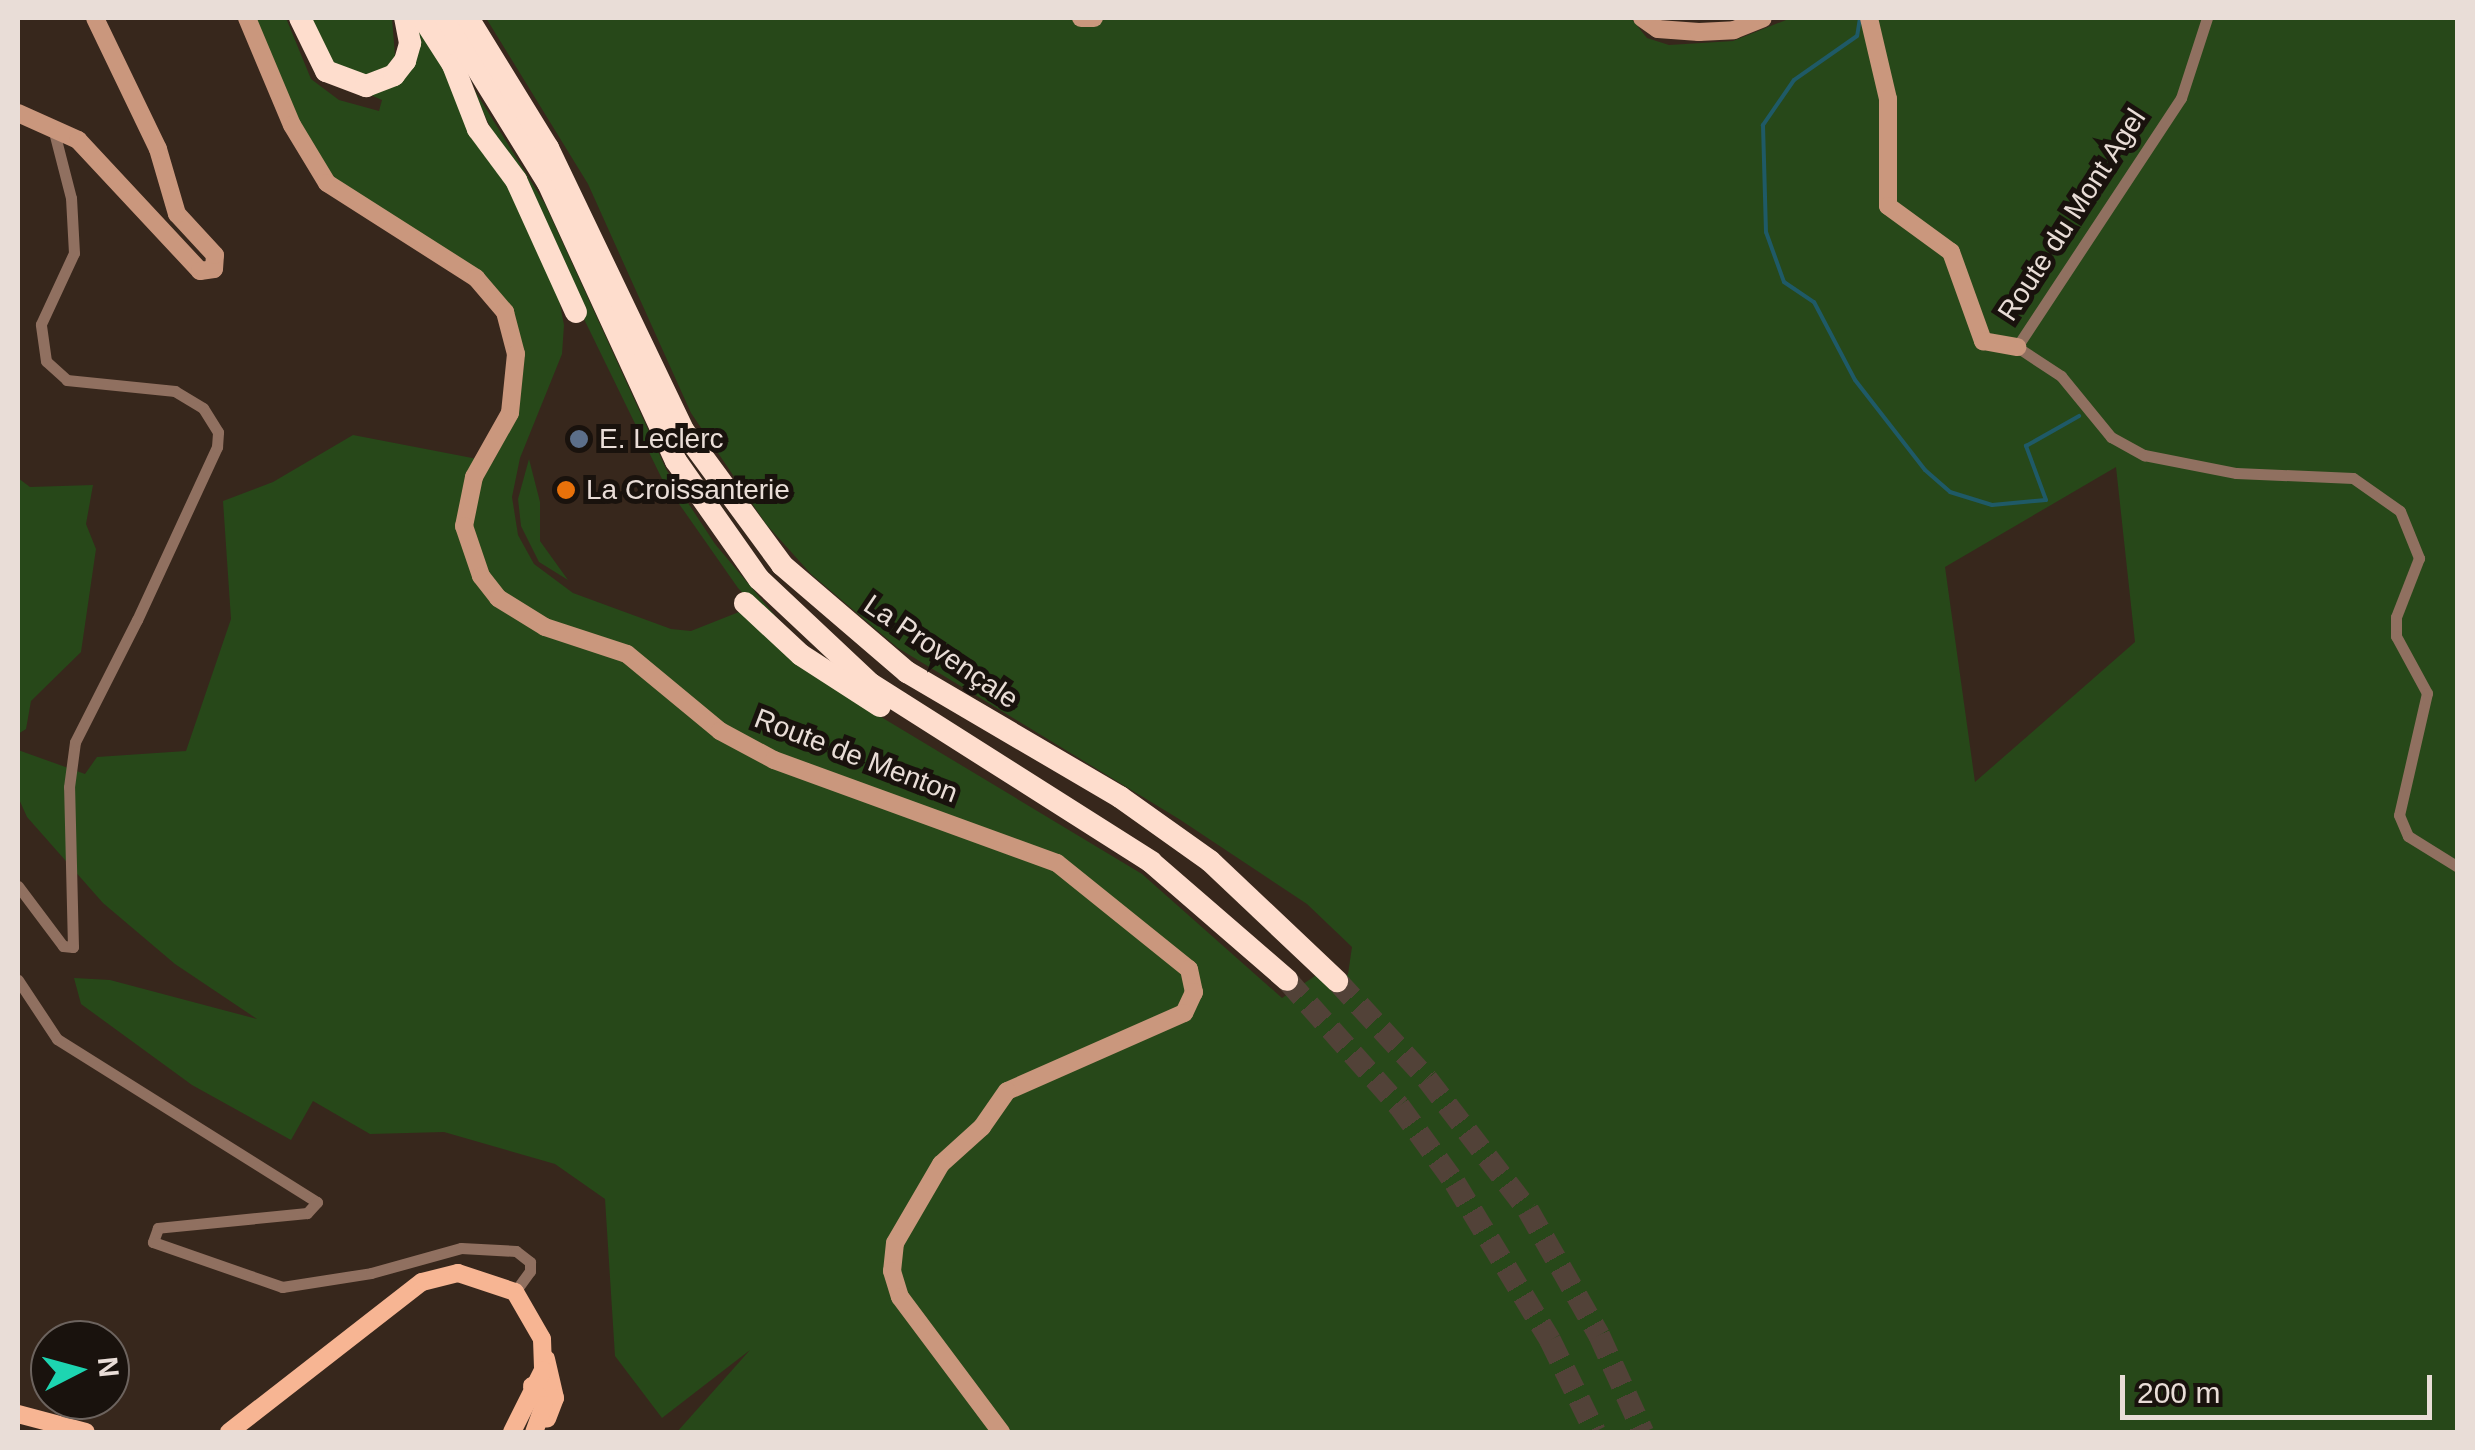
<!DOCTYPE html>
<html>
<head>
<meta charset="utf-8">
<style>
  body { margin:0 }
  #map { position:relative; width:2475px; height:1450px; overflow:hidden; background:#37271c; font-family:Arial,sans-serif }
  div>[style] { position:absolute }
  .green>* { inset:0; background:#274819 }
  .stream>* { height:4px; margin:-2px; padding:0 2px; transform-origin:2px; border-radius:2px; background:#1f5a67 }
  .highway-tunnel>* { height:22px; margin-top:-11px; transform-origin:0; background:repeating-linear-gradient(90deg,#524238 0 22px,transparent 0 33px) }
  .street>* { height:11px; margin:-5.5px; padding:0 5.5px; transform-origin:5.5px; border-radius:5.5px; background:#907060 }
  .secondary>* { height:18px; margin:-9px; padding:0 9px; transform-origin:9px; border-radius:9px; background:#ca977d }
  .primary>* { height:18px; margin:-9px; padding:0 9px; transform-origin:9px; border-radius:9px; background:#f7b593 }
  .highway>* { height:22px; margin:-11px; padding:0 11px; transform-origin:11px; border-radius:11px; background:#feddcd }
  .dots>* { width:28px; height:28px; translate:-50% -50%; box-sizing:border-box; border:5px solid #19120d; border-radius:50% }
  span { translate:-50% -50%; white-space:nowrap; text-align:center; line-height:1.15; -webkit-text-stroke:10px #19120d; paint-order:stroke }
  .street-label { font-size:28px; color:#e9ddd7 }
  .poi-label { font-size:28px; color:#e9ddd7 }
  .left { translate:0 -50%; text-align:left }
  .frame { position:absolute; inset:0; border:20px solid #e9ddd7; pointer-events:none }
  .north { position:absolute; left:30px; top:1320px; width:100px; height:100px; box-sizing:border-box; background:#19120d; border:2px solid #6c635e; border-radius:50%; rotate:84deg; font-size:28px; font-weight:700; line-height:40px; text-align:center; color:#e9ddd7 }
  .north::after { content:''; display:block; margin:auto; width:35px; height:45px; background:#1dd5b1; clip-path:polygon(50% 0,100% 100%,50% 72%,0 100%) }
  .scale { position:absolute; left:2120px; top:1375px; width:312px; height:45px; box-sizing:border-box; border:5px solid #e9ddd7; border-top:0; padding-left:12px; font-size:30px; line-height:35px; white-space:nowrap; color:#e9ddd7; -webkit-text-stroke:8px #19120d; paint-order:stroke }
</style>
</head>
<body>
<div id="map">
  <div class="green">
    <i style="clip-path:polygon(evenodd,253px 18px,286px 18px,311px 79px,339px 100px,379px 111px,382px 100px,366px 93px,380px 91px,416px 19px,502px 173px,559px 299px,564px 325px,562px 354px,520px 458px,512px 497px,518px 535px,534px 564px,573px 593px,671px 629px,691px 631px,744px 610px,828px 685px,1142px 874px,1282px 998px,1318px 974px,1334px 990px,1348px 974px,1352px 947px,1307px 904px,1179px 819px,898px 648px,811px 574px,766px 524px,691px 413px,588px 184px,486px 18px,1631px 18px,1647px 38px,1669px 45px,1733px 41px,1791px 18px,2457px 18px,2457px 1432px,677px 1432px,750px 1350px,662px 1418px,615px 1356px,605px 1199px,555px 1164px,444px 1132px,370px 1134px,313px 1101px,291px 1140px,192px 1085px,81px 1004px,74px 978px,110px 980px,257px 1019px,175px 964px,103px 903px,27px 817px,18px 797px,18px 750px,85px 774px,97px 757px,186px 751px,231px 619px,223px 501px,273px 482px,353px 435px,493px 462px,519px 409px,524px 363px,507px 307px,352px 196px,310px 152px,253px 18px,2116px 467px,2135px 642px,1975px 782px,1945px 567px,2116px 467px)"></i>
    <i style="clip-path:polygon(307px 18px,392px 18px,395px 56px,386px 68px,361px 76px,330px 62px)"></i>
    <i style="clip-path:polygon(464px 73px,545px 204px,667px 471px,715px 544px,783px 625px,780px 631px,738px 588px,663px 481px)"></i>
    <i style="clip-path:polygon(529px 459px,540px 502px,540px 541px,568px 580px,539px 562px,521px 526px,518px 499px)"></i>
    <i style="clip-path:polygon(18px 478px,30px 487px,93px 485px,86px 524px,96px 549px,81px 652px,31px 701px,26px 729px,18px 734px)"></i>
  </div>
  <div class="stream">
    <i style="left:1860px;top:18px;width:18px;rotate:99deg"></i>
    <i style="left:1857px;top:36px;width:77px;rotate:145.1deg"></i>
    <i style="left:1794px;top:80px;width:55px;rotate:124.6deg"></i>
    <i style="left:1763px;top:125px;width:107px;rotate:88.4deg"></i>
    <i style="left:1766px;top:232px;width:53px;rotate:70.2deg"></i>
    <i style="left:1784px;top:282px;width:36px;rotate:34deg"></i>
    <i style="left:1814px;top:302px;width:88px;rotate:62.3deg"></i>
    <i style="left:1855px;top:380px;width:114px;rotate:52.1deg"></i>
    <i style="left:1925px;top:470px;width:33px;rotate:41deg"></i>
    <i style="left:1950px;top:492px;width:44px;rotate:17.2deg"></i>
    <i style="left:1992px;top:505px;width:54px;rotate:-5.3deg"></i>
    <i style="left:2046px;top:500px;width:58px;rotate:-110.3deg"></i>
    <i style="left:2026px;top:446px;width:61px;rotate:-29.5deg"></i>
  </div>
  <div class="highway-tunnel">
    <i style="left:1287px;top:980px;width:169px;rotate:48.4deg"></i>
    <i style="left:1399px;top:1106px;width:95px;rotate:54deg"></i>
    <i style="left:1455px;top:1183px;width:184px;rotate:58.8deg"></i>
    <i style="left:1550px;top:1340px;width:102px;rotate:63.9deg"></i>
    <i style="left:1337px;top:981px;width:133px;rotate:47.4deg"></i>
    <i style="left:1427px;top:1079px;width:165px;rotate:52.4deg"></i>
    <i style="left:1528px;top:1210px;width:144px;rotate:60.4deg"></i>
    <i style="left:1599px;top:1335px;width:107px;rotate:65.6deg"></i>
  </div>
  <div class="street">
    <i style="left:2207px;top:18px;width:84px;rotate:108deg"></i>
    <i style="left:2181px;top:98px;width:298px;rotate:123.4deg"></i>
    <i style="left:2017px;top:347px;width:53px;rotate:33.4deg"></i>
    <i style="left:2061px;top:376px;width:79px;rotate:50.7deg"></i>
    <i style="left:2111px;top:437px;width:38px;rotate:29deg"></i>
    <i style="left:2144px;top:455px;width:94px;rotate:11.1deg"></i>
    <i style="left:2236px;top:473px;width:117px;rotate:2.4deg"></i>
    <i style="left:2353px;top:478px;width:57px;rotate:35.1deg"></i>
    <i style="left:2400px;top:511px;width:51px;rotate:68deg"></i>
    <i style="left:2419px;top:558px;width:63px;rotate:111.3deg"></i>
    <i style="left:2396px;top:617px;width:19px;rotate:90deg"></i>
    <i style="left:2396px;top:636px;width:65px;rotate:61.5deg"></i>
    <i style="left:2427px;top:693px;width:125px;rotate:102.9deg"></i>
    <i style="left:2399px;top:815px;width:23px;rotate:67deg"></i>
    <i style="left:2408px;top:836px;width:59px;rotate:31.8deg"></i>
    <i style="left:18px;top:886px;width:75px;rotate:53.1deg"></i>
    <i style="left:63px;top:946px;width:10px;rotate:6deg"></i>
    <i style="left:73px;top:947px;width:160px;rotate:-91.4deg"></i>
    <i style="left:69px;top:787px;width:45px;rotate:-82.4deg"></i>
    <i style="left:75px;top:742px;width:137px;rotate:-63.1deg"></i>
    <i style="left:137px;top:620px;width:191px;rotate:-65.2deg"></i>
    <i style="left:217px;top:447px;width:15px;rotate:-86deg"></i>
    <i style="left:218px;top:432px;width:28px;rotate:-122deg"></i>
    <i style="left:203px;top:408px;width:33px;rotate:-149deg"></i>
    <i style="left:175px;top:391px;width:109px;rotate:-174.2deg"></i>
    <i style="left:67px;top:380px;width:28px;rotate:-138deg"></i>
    <i style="left:46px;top:361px;width:37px;rotate:-98deg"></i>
    <i style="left:41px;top:324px;width:78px;rotate:-65.1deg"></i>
    <i style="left:74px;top:253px;width:55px;rotate:-93.1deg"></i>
    <i style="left:71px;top:198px;width:72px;rotate:-104.4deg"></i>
    <i style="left:18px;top:980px;width:71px;rotate:56.5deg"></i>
    <i style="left:57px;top:1039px;width:307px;rotate:32.1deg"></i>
    <i style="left:317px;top:1202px;width:15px;rotate:132deg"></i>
    <i style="left:307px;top:1213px;width:150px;rotate:174.3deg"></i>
    <i style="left:158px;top:1228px;width:15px;rotate:110deg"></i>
    <i style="left:153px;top:1242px;width:137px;rotate:19.2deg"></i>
    <i style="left:282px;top:1287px;width:90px;rotate:-8.9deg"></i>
    <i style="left:371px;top:1273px;width:93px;rotate:-15.5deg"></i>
    <i style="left:461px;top:1248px;width:55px;rotate:3.1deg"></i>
    <i style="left:516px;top:1251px;width:18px;rotate:38deg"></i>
    <i style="left:530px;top:1262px;width:9px;rotate:90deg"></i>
    <i style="left:530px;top:1271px;width:26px;rotate:126deg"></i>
  </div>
  <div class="secondary">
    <i style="left:247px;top:18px;width:116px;rotate:67.2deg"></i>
    <i style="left:292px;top:125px;width:68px;rotate:58.9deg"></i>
    <i style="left:327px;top:183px;width:177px;rotate:32.5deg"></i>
    <i style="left:476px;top:278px;width:45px;rotate:49.5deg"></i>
    <i style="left:505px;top:312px;width:43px;rotate:75.3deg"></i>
    <i style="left:516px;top:354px;width:59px;rotate:95.8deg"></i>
    <i style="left:510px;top:413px;width:73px;rotate:119.4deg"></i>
    <i style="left:474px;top:477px;width:50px;rotate:101.5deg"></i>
    <i style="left:464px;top:526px;width:53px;rotate:71.2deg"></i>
    <i style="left:481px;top:576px;width:28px;rotate:52deg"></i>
    <i style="left:498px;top:598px;width:55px;rotate:31.7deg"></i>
    <i style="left:545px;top:627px;width:86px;rotate:18.2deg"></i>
    <i style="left:627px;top:654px;width:121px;rotate:39.6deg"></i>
    <i style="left:720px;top:731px;width:61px;rotate:28.2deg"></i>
    <i style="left:774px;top:760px;width:301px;rotate:20deg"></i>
    <i style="left:1057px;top:863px;width:169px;rotate:38.8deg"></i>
    <i style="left:1189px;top:969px;width:24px;rotate:78deg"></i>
    <i style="left:1194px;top:992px;width:23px;rotate:115deg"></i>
    <i style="left:1184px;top:1013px;width:193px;rotate:156.2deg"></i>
    <i style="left:1007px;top:1091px;width:44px;rotate:124.8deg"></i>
    <i style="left:982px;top:1127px;width:55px;rotate:137.9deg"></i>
    <i style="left:941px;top:1164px;width:91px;rotate:120.2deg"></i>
    <i style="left:895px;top:1243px;width:28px;rotate:96deg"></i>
    <i style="left:892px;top:1271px;width:27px;rotate:73deg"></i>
    <i style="left:900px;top:1297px;width:169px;rotate:53.2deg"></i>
    <i style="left:1081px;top:18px;width:13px"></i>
    <i style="left:1642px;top:18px;width:19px;rotate:35deg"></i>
    <i style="left:1658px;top:29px;width:41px;rotate:4.2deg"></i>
    <i style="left:1699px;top:32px;width:35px;rotate:-3deg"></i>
    <i style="left:1734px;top:30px;width:31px;rotate:-22deg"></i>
    <i style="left:1869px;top:18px;width:83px;rotate:76.8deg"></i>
    <i style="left:1888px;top:99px;width:107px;rotate:90deg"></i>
    <i style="left:1888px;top:206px;width:78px;rotate:36.1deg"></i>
    <i style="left:1951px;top:252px;width:95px;rotate:70.2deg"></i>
    <i style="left:1983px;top:341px;width:35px;rotate:10deg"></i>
    <i style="left:18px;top:113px;width:66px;rotate:24.2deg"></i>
    <i style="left:78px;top:140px;width:179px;rotate:47deg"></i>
    <i style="left:200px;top:271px;width:14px;rotate:-8deg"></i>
    <i style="left:214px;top:269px;width:14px;rotate:-86deg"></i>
    <i style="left:215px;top:255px;width:56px;rotate:-132.8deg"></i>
    <i style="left:177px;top:214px;width:68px;rotate:-106.3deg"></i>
    <i style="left:158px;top:149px;width:145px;rotate:-115.7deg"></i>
  </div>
  <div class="primary">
    <i style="left:546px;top:1359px;width:40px;rotate:77deg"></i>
    <i style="left:555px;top:1398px;width:22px;rotate:111deg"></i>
    <i style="left:532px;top:1386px;width:22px;rotate:58deg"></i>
    <i style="left:544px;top:1405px;width:29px;rotate:110deg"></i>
    <i style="left:18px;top:1414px;width:70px;rotate:14.8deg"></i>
    <i style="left:229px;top:1432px;width:244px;rotate:-37.9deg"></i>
    <i style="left:422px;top:1282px;width:37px;rotate:-14deg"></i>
    <i style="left:458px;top:1273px;width:60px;rotate:18.4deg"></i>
    <i style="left:515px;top:1292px;width:54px;rotate:60.1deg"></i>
    <i style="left:542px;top:1339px;width:31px;rotate:88deg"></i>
    <i style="left:543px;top:1370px;width:69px;rotate:116.6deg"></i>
  </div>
  <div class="highway">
    <i style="left:300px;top:18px;width:59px;rotate:63.9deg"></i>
    <i style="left:326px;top:71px;width:43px;rotate:20.6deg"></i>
    <i style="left:366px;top:86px;width:30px;rotate:-21deg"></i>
    <i style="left:394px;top:75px;width:18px;rotate:-52deg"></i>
    <i style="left:405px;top:61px;width:19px;rotate:-74deg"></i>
    <i style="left:410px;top:43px;width:25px;rotate:-101deg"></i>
    <i style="left:423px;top:18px;width:56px;rotate:57.4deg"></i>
    <i style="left:453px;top:65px;width:69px;rotate:68.7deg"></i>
    <i style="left:478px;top:129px;width:64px;rotate:53.3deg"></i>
    <i style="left:516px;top:180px;width:145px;rotate:65.6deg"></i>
    <i style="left:446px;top:18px;width:194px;rotate:58.3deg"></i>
    <i style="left:548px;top:183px;width:306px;rotate:65.3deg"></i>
    <i style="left:676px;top:461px;width:144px;rotate:54.9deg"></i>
    <i style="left:759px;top:579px;width:154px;rotate:43.2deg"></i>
    <i style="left:871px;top:684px;width:332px;rotate:32.4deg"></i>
    <i style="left:1151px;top:862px;width:180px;rotate:40.9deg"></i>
    <i style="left:468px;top:18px;width:153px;rotate:58.4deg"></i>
    <i style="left:548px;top:148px;width:313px;rotate:64.4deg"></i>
    <i style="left:683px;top:430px;width:167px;rotate:53.7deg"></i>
    <i style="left:782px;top:565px;width:165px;rotate:40.6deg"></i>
    <i style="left:907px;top:672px;width:247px;rotate:30.4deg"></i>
    <i style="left:1120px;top:797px;width:110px;rotate:35.4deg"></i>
    <i style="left:1210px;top:861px;width:175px;rotate:43.4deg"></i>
    <i style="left:745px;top:603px;width:76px;rotate:42.9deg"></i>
    <i style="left:801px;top:655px;width:94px;rotate:32.8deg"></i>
  </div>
  <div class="dots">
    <i style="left:579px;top:439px;background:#5c6f8a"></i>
    <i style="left:566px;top:490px;background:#e8710a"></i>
  </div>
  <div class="street-label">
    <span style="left:2072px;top:215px;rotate:-57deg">Route du Mont Agel</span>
    <span style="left:941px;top:652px;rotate:34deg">La Provençale</span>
    <span style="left:856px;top:756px;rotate:21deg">Route de Menton</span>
  </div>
  <div class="poi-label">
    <span class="left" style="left:599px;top:439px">E. Leclerc</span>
    <span class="left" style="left:586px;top:490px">La Croissanterie</span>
  </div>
  <div class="frame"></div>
  <div class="north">N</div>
  <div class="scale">200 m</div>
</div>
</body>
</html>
